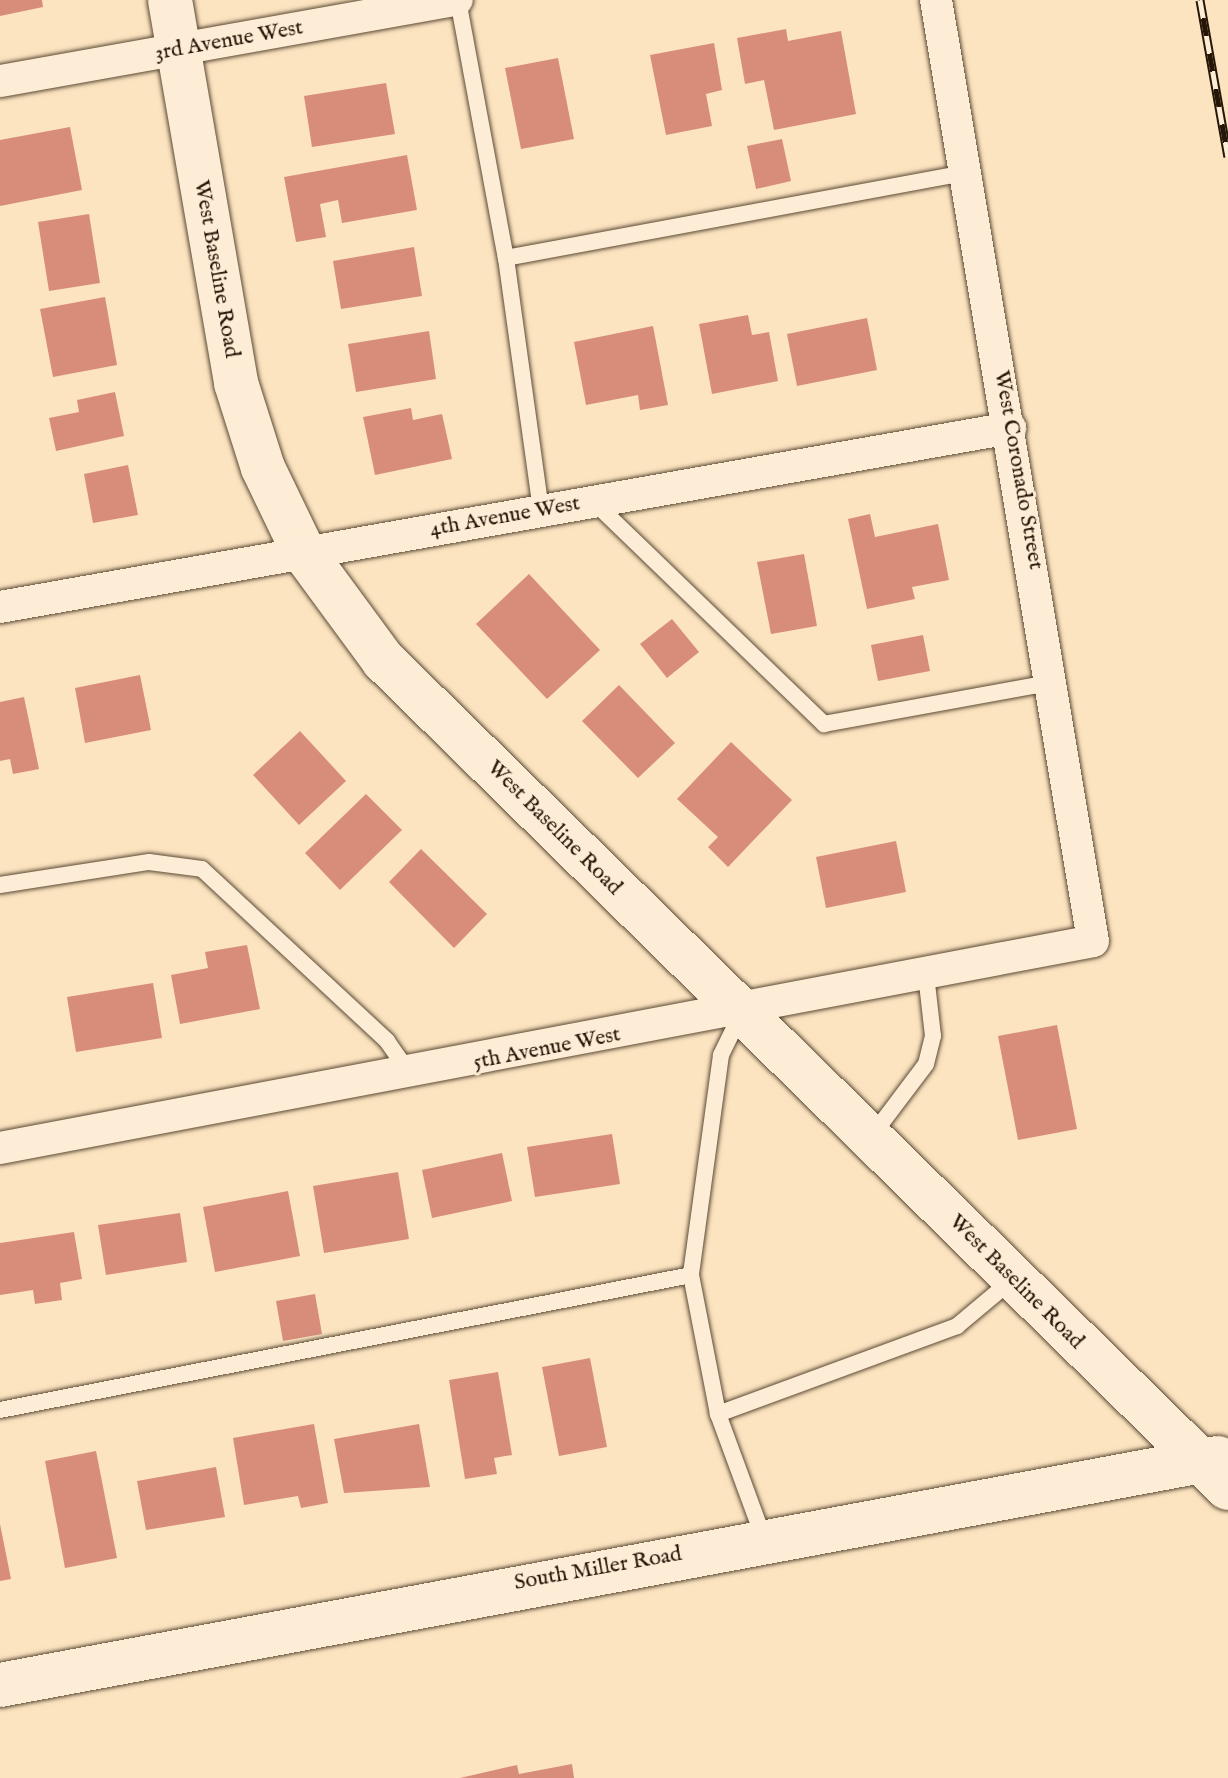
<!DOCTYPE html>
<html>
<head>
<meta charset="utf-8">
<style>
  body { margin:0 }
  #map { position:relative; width:1228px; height:1778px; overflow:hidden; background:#fce4c0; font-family:"IM FELL English",serif }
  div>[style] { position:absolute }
  .building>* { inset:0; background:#d88d7a }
  .roads { filter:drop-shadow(0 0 2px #5c4a35) drop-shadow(0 0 2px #5c4a35) }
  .lane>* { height:16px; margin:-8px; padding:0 8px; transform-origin:8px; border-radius:8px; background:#fdedd6 }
  .street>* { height:32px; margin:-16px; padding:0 16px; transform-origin:16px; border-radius:16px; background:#fdedd6 }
  .secondary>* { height:44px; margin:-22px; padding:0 22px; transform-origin:22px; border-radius:22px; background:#fdedd6 }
  .rail>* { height:9px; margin-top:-4.5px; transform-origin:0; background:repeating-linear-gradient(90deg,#fdedd6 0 18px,#261607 0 36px); box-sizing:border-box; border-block:2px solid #261607 }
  span { translate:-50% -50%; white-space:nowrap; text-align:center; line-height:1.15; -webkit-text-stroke:6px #fdedd6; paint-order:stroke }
  .street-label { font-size:22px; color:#261607 }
</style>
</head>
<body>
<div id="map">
  <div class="building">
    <i style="clip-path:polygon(0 0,42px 0,43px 7px,0 16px)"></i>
    <i style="clip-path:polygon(786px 29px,788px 41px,841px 31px,856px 114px,774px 130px,764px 80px,745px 84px,737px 38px)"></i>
    <i style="clip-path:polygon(714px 43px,722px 90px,706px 94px,712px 126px,666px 135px,650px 55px)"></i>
    <i style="clip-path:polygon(558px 58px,574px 139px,521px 149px,505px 68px)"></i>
    <i style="clip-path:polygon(386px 83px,395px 134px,312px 147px,304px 96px)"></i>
    <i style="clip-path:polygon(70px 127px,82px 190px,0 206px,0 140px)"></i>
    <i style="clip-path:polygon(782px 139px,791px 181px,756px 189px,747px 146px)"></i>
    <i style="clip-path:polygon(407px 155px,417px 210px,342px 223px,338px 200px,320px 204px,326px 237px,296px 242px,284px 177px)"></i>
    <i style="clip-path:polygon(89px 214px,100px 283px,49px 291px,38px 222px)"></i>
    <i style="clip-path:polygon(414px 247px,422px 296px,341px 309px,333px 261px)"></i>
    <i style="clip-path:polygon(105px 297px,117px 365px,53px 377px,40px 309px)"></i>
    <i style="clip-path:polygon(748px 315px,752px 335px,769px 332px,778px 381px,712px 394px,699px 324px)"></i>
    <i style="clip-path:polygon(867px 318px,877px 370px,797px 386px,787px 334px)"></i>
    <i style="clip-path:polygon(653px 326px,668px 405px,640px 410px,638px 395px,586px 405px,574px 342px)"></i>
    <i style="clip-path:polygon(429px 331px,436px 379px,356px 392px,348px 344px)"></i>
    <i style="clip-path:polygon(115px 392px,124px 436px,56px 451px,49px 418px,79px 412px,77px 400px)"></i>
    <i style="clip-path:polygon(411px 408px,413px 420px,442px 414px,452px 459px,375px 475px,363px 417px)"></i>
    <i style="clip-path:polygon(128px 465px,138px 515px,93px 523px,84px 474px)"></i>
    <i style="clip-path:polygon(870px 514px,875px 537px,938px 524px,949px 580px,912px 587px,915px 599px,867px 609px,848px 519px)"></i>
    <i style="clip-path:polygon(804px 554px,817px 626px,771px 634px,757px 562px)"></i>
    <i style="clip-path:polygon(529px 574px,600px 650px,547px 699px,476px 624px)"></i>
    <i style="clip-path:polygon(672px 619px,699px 652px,667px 678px,640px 644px)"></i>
    <i style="clip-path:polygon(923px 635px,930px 671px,878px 681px,871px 645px)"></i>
    <i style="clip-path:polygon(140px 675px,151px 730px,85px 743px,75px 688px)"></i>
    <i style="clip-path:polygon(619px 685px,675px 743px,638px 778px,582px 721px)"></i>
    <i style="clip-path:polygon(24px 697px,39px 769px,13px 774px,10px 759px,0 761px,0 702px)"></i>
    <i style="clip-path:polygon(300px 731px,346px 781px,299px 825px,253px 775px)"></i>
    <i style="clip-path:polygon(731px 742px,792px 800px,728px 867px,708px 847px,718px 837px,677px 799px)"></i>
    <i style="clip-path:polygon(366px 794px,402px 830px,340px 890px,305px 853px)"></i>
    <i style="clip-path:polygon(896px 841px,906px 892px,826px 908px,816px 857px)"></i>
    <i style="clip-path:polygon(421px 849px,487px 914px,454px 948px,389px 882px)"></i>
    <i style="clip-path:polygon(247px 945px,260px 1009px,180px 1024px,171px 975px,208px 968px,205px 952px)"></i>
    <i style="clip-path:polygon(153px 983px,162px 1038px,76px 1052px,67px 997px)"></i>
    <i style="clip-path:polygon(1057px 1025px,1077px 1129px,1018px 1140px,998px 1036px)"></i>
    <i style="clip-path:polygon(612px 1134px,620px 1184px,535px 1197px,527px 1147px)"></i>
    <i style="clip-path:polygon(502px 1153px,512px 1201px,432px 1218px,422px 1170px)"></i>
    <i style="clip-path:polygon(398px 1172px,409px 1239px,324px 1253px,313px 1186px)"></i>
    <i style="clip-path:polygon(288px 1191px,300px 1256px,215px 1272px,203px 1207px)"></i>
    <i style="clip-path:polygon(180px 1213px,187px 1262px,106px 1275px,98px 1225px)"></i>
    <i style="clip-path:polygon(74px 1232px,82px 1279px,60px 1283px,62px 1300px,35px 1304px,33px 1290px,0 1295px,0 1243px)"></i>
    <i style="clip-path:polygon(315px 1294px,322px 1334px,283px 1341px,276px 1301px)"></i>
    <i style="clip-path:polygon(590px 1358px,607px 1447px,559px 1456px,542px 1367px)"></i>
    <i style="clip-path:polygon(498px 1372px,512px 1455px,494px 1458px,497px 1474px,465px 1479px,449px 1380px)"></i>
    <i style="clip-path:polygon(314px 1424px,328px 1503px,301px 1508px,298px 1496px,244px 1505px,233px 1438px)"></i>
    <i style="clip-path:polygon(419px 1424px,430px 1487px,344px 1493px,334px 1439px)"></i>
    <i style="clip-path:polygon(96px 1451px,117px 1558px,65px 1568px,45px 1461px)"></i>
    <i style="clip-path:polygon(216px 1467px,225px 1517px,146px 1530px,137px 1481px)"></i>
    <i style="clip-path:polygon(0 1524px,11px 1579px,0 1581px)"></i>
    <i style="clip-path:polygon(572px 1764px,574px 1778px,460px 1778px,517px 1765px,519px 1774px)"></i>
  </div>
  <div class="roads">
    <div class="lane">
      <i style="left:458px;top:0;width:262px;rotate:79.5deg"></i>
      <i style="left:506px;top:258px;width:255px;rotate:82.1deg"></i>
      <i style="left:506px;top:258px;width:468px;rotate:-10.5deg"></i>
      <i style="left:594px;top:502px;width:320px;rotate:44deg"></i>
      <i style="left:824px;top:724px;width:234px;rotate:-10.3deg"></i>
      <i style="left:0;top:885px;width:151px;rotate:-8.8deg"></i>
      <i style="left:149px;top:862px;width:53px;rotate:7.5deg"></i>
      <i style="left:202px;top:869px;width:253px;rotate:42.9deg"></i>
      <i style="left:387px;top:1041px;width:40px;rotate:55.1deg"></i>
      <i style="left:741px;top:1014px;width:46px;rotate:116deg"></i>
      <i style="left:721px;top:1055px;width:222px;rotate:97.8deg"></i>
      <i style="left:691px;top:1275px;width:142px;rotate:79deg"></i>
      <i style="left:718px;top:1414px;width:133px;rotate:69.8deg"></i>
      <i style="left:871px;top:1137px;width:91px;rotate:-53deg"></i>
      <i style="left:926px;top:1064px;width:29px;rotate:-76deg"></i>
      <i style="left:933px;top:1036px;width:61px;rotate:-96.5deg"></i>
      <i style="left:0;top:1410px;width:704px;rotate:-11.05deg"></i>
      <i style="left:718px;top:1414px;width:255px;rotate:-20.2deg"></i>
      <i style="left:957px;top:1326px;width:72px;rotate:-39.9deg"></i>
    </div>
    <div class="street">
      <i style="left:0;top:81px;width:464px;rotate:-10.1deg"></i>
      <i style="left:0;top:607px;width:1026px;rotate:-10.05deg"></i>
      <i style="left:0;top:1148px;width:1112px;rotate:-10.72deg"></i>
      <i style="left:1093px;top:941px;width:954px;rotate:-99.47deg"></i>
    </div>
    <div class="secondary">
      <i style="left:170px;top:0;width:389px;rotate:80.2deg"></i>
      <i style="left:236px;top:383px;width:89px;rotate:72.4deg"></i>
      <i style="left:263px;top:468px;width:92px;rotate:64.3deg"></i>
      <i style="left:303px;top:551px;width:135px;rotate:53.7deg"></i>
      <i style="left:383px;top:660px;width:1183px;rotate:44.42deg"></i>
      <i style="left:0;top:1685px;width:1239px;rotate:-10.56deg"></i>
    </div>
  </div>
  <div class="rail">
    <i style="left:1200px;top:0;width:159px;rotate:79.9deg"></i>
  </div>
  <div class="street-label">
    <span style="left:229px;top:41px;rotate:-10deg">3rd Avenue West</span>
    <span style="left:216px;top:269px;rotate:80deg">West Baseline Road</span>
    <span style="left:1018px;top:470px;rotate:80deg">West Coronado Street</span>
    <span style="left:505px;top:517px;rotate:-10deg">4th Avenue West</span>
    <span style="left:554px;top:828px;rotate:45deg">West Baseline Road</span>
    <span style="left:547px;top:1049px;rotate:-11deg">5th Avenue West</span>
    <span style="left:1016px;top:1282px;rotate:45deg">West Baseline Road</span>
    <span style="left:598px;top:1569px;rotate:-10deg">South Miller Road</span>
  </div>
</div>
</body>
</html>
